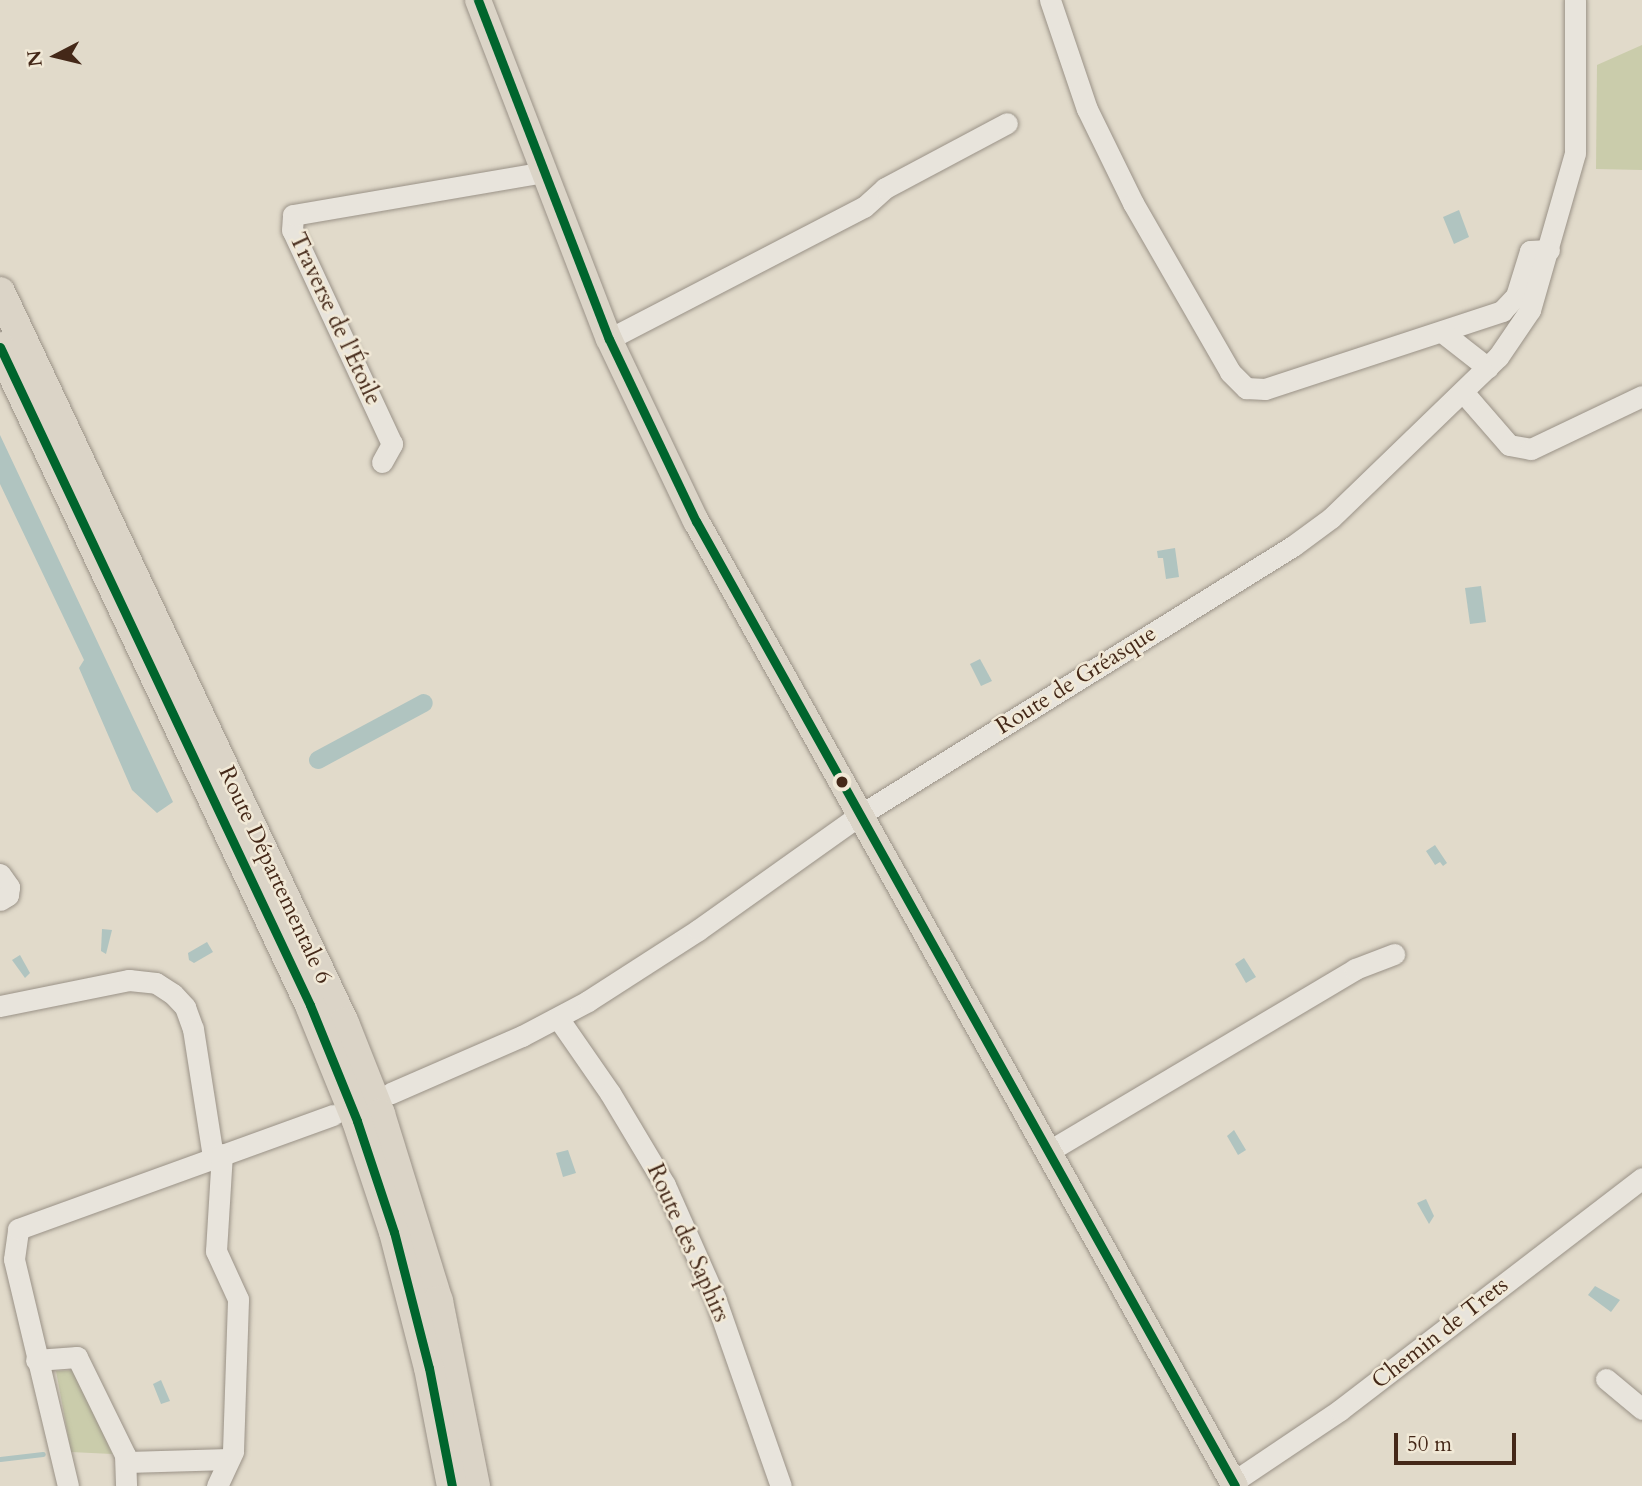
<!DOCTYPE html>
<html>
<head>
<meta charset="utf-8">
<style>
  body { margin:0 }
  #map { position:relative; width:1642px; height:1486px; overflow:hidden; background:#e1daca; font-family:Cardo,serif }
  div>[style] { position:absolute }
  .green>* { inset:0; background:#caccab }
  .water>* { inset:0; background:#b0c4c0 }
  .stream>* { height:5px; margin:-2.5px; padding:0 2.5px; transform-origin:2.5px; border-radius:2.5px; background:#b0c4c0 }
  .canal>* { height:18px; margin:-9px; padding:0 9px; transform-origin:9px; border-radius:9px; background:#b0c4c0 }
  .roads { filter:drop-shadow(0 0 2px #9a9287) drop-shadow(0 0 2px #9a9287) }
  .minor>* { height:21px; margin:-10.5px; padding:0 10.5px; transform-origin:10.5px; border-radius:10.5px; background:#e8e4dc }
  .major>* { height:26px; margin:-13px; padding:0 13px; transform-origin:13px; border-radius:13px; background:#dbd4c7 }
  .highway>* { height:30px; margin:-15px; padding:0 15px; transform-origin:15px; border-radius:15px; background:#dbd4c7 }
  .bus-1>* { height:9px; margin:-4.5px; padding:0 4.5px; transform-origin:4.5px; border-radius:4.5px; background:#00652d }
  .dots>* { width:19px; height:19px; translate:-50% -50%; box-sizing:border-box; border:4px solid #f1e9d7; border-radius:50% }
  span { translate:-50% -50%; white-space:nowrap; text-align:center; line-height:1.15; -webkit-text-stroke:5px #f1e9d7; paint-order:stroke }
  .street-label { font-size:23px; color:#442818 }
  .north { position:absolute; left:21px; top:21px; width:70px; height:70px; -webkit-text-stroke:5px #f1e9d7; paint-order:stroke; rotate:263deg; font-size:19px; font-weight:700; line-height:28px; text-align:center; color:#442818 }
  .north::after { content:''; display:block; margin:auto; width:24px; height:32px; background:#442818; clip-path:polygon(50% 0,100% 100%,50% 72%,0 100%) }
  .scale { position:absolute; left:1394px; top:1433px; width:122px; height:32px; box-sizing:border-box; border:4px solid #442818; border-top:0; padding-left:9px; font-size:21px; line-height:24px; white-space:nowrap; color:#442818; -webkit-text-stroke:5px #f1e9d7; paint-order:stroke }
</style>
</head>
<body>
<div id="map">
  <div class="green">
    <i style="clip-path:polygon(1642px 45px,1642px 170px,1596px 169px,1597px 65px)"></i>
    <i style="clip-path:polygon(76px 1370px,85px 1389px,112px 1454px,71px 1452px,56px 1371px)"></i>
  </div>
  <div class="water">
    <i style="clip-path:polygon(1459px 210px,1469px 237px,1454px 244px,1443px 217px)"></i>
    <i style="clip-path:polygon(0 435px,173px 802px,157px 813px,132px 790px,79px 668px,84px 660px,0 484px)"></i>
    <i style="clip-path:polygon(1175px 548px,1179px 577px,1166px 579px,1163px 558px,1158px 558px,1157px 551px)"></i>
    <i style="clip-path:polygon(1481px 586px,1486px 622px,1470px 624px,1465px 588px)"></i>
    <i style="clip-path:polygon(980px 659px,992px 681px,981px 686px,970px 664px)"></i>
    <i style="clip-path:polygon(1435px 845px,1447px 863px,1443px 866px,1440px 862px,1435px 865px,1426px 851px)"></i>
    <i style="clip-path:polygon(102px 929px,112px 930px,106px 954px,101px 951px)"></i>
    <i style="clip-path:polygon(207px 942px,213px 952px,194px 963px,189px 960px,188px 953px)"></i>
    <i style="clip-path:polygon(20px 955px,30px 973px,25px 978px,12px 960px)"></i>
    <i style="clip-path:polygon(1244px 958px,1256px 977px,1246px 983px,1235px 964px)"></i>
    <i style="clip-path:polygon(1234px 1130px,1246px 1150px,1238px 1155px,1227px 1136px)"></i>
    <i style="clip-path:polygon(568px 1150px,576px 1173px,563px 1177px,556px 1153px)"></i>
    <i style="clip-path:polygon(1426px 1199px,1434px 1216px,1429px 1224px,1417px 1203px)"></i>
    <i style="clip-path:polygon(1595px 1286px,1620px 1300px,1611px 1312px,1588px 1295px)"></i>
    <i style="clip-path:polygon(161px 1380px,170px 1401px,161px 1404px,153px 1384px)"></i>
  </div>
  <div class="stream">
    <i style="left:0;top:1459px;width:43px;rotate:-6.6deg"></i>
  </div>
  <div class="canal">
    <i style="left:318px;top:760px;width:120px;rotate:-28.3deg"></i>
  </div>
  <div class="roads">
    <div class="minor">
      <i style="left:1050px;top:0;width:115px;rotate:71.3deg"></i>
      <i style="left:1087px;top:109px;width:105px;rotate:63.9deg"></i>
      <i style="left:1133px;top:203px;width:195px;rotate:60.1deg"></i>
      <i style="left:1230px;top:372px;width:23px;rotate:45deg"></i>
      <i style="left:1246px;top:388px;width:19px;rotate:3deg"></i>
      <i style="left:1265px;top:389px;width:250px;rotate:-18.2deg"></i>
      <i style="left:1502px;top:311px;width:21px;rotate:-47deg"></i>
      <i style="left:1516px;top:296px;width:47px;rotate:-72.7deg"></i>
      <i style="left:1530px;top:251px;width:19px;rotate:-3deg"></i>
      <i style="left:1442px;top:332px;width:58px;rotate:38deg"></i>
      <i style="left:609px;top:339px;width:287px;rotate:-27.4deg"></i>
      <i style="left:864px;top:207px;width:28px;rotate:-42deg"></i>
      <i style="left:885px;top:188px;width:138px;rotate:-28deg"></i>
      <i style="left:1463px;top:392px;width:70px;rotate:49deg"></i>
      <i style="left:1509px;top:445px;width:22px;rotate:10deg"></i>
      <i style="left:1531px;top:449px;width:123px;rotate:-25.5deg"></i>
      <i style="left:382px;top:462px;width:21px;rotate:-61deg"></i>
      <i style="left:392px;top:444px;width:236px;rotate:-115deg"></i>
      <i style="left:292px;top:230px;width:15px;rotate:-86deg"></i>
      <i style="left:293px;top:215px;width:255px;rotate:-9.7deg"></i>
      <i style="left:0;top:874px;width:16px;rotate:55deg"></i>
      <i style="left:9px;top:887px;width:8px;rotate:97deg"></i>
      <i style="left:8px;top:895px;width:9px;rotate:148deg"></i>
      <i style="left:0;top:1006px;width:132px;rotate:-11.4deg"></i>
      <i style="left:129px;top:980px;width:27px;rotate:6deg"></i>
      <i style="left:156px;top:983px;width:20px;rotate:33deg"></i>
      <i style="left:173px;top:994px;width:18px;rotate:47deg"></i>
      <i style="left:185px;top:1007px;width:23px;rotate:70deg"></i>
      <i style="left:193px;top:1029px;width:130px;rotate:81.1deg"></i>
      <i style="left:558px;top:1018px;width:91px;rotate:55.3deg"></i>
      <i style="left:610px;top:1093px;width:107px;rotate:59.1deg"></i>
      <i style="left:665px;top:1185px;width:124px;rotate:66.1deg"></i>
      <i style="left:715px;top:1298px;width:199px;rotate:70.7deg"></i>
      <i style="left:391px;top:1093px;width:143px;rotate:-23.5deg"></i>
      <i style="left:522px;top:1036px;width:75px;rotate:-27.9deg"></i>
      <i style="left:588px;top:1001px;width:131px;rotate:-32.8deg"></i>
      <i style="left:698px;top:930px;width:199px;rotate:-35.4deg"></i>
      <i style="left:860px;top:815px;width:510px;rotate:-31.85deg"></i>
      <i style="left:1293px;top:546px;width:47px;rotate:-36.4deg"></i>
      <i style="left:1331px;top:518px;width:232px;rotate:-44deg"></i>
      <i style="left:1498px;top:357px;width:57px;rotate:-55.8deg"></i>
      <i style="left:1530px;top:310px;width:163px;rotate:-74deg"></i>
      <i style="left:1575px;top:153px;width:153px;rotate:-90deg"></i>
      <i style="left:1049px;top:1151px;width:356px;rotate:-30.7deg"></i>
      <i style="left:1355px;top:969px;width:42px;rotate:-21deg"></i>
      <i style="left:36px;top:1360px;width:41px;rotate:-4.2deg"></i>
      <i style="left:77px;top:1357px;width:109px;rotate:63.9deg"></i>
      <i style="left:125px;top:1455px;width:31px;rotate:88deg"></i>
      <i style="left:1606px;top:1379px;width:47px;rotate:39.8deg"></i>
      <i style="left:127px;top:1462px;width:102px;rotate:-1.7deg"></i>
      <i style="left:1233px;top:1482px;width:129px;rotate:-33.9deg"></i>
      <i style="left:1340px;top:1410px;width:381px;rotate:-37.5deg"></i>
      <i style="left:68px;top:1486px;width:233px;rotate:-103.4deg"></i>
      <i style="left:14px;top:1259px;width:30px;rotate:-82deg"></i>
      <i style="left:18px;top:1229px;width:335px;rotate:-19.9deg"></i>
      <i style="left:217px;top:1486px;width:38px;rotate:-65deg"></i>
      <i style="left:233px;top:1451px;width:152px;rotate:-88.1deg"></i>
      <i style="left:238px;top:1299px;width:53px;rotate:-114.6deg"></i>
      <i style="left:216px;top:1251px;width:97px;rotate:-86.5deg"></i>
    </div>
    <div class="major">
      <i style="left:478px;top:0;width:363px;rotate:68.9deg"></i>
      <i style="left:609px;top:339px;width:202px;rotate:64.5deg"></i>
      <i style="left:696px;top:521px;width:1105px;rotate:60.81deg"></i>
    </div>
    <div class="highway">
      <i style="left:0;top:292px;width:808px;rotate:64.8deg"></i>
      <i style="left:344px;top:1023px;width:98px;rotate:68.4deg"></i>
      <i style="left:380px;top:1114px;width:196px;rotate:72.8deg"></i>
      <i style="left:438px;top:1301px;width:189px;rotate:78.7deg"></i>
      <i style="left:0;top:347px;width:727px;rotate:64.77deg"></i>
      <i style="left:310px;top:1005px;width:125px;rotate:67.9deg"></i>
      <i style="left:357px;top:1121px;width:117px;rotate:71.6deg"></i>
      <i style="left:394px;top:1232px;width:140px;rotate:75.6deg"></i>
      <i style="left:429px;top:1368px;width:120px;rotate:79deg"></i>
    </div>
  </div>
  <div class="bus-1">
    <i style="left:478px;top:0;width:363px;rotate:68.9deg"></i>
    <i style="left:609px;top:339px;width:202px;rotate:64.5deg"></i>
    <i style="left:696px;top:521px;width:1105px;rotate:60.81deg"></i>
    <i style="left:0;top:347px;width:727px;rotate:64.77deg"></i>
    <i style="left:310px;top:1005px;width:125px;rotate:67.9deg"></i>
    <i style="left:357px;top:1121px;width:117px;rotate:71.6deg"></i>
    <i style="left:394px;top:1232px;width:140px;rotate:75.6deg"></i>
    <i style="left:429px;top:1368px;width:120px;rotate:79deg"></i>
  </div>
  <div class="dots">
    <i style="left:842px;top:782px;background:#442818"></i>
  </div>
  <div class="street-label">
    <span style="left:335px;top:319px;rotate:65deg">Traverse de l'Étoile</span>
    <span style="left:1076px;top:680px;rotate:-32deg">Route de Gréasque</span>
    <span style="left:275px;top:875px;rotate:65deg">Route Départementale 6</span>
    <span style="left:688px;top:1243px;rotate:66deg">Route des Saphirs</span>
    <span style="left:1440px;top:1333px;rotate:-38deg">Chemin de Trets</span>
  </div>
  <div class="north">N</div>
  <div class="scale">50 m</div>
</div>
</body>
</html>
